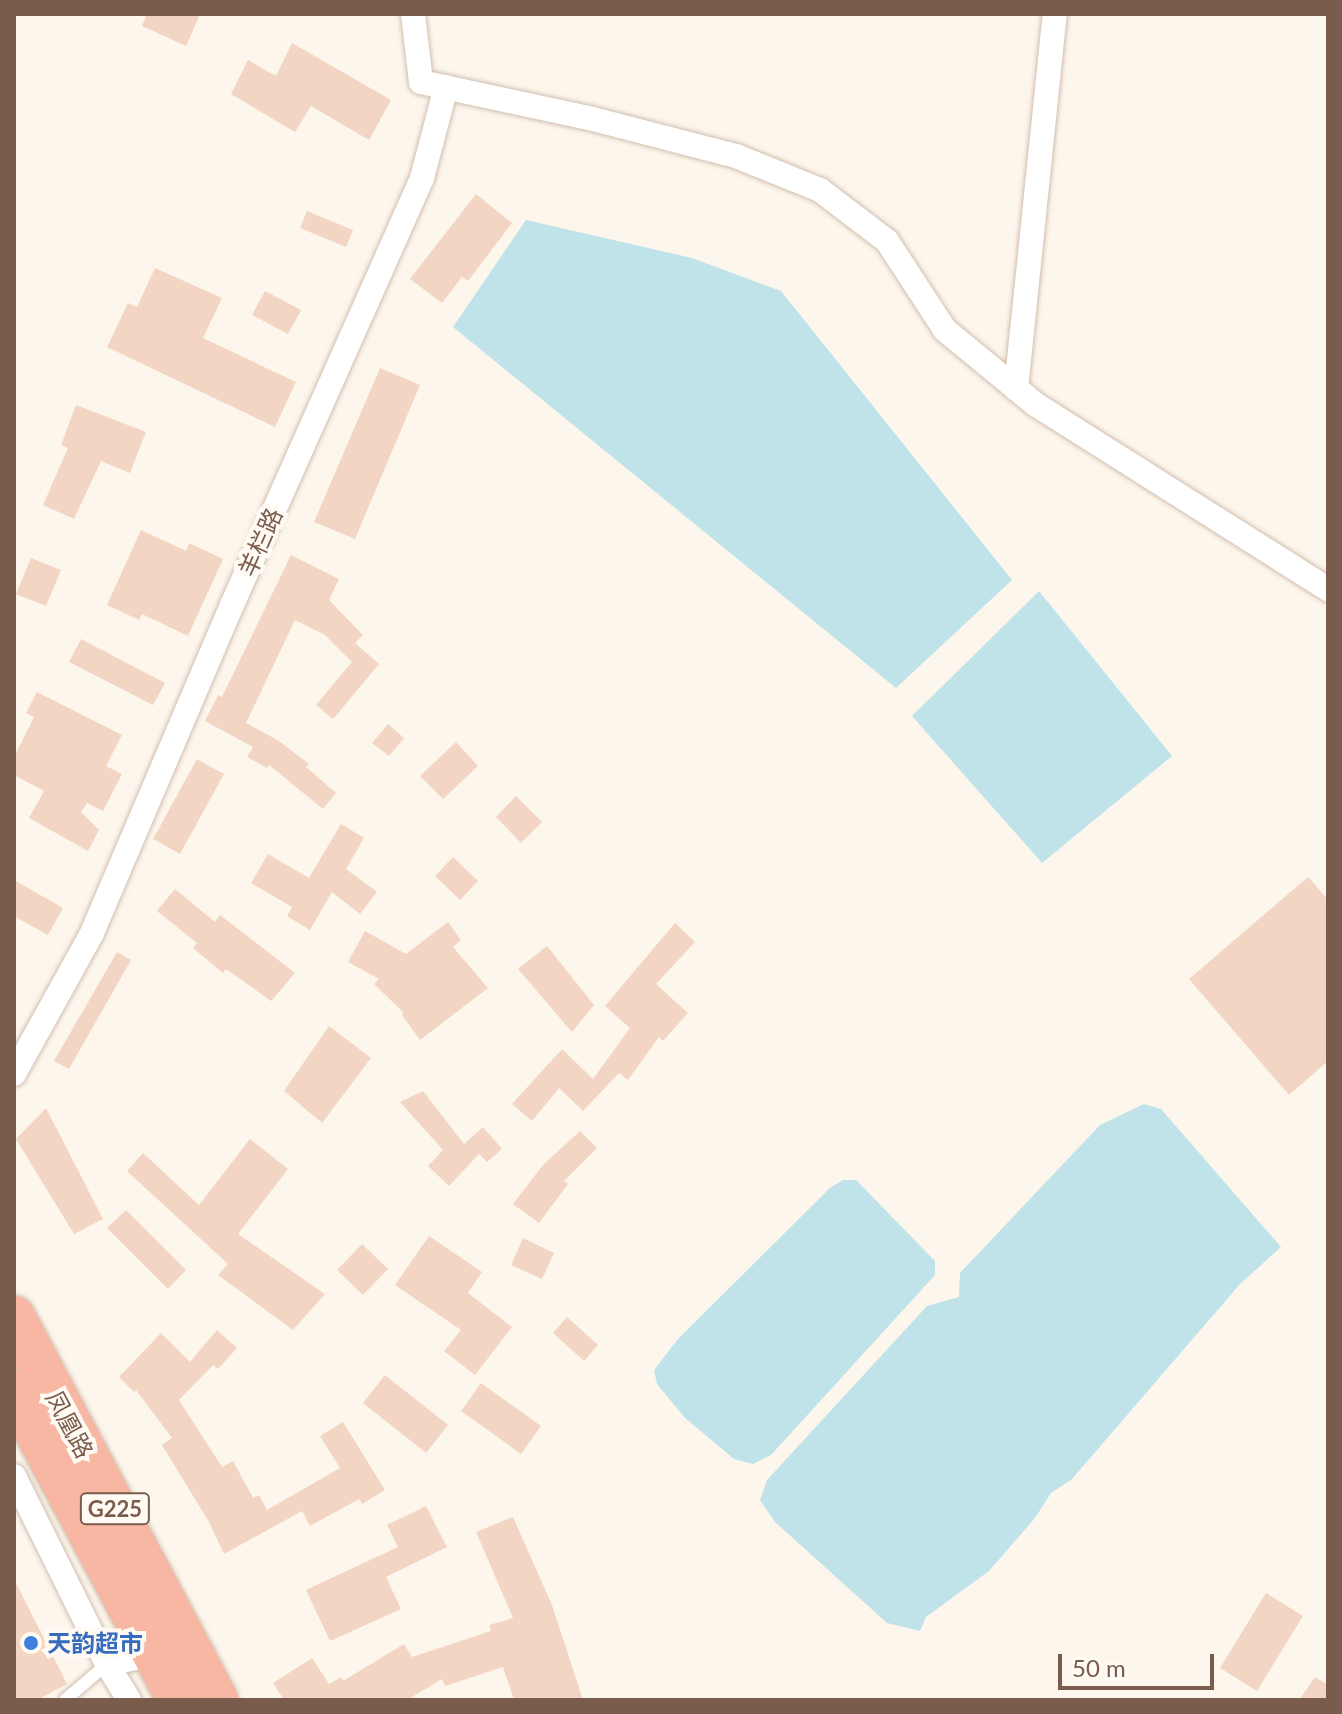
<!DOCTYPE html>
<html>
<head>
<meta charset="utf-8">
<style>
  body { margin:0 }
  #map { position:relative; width:1342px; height:1714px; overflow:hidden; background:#fdf6ec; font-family:Lato,"Noto Sans SC",sans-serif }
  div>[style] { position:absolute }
  .water>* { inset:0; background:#bfe3e8 }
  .building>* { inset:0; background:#f3d5c3 }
  .roads { filter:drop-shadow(0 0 2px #d1beb0) drop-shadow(0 0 2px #d1beb0) }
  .lane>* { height:12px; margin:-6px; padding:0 6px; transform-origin:6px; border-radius:6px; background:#fff }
  .street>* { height:24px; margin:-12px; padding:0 12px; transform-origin:12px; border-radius:12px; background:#fff }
  .highway>* { height:42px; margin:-21px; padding:0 21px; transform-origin:21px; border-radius:21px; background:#f7b7a3 }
  .dots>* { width:22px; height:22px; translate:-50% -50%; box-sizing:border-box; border:4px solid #fffaf3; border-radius:50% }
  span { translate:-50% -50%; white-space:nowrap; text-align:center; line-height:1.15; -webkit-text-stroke:8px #fffaf3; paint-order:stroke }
  .shield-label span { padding:2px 6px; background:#fffaf3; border:2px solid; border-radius:6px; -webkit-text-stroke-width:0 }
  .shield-label { font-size:22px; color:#7a5c4d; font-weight:700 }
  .street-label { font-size:24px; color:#7a5c4d }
  .shop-label { font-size:24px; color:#366cbe; font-weight:700 }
  .left { translate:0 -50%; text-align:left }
  .frame { position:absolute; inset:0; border:16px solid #7a5c4d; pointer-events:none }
  .scale { position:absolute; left:1058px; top:1654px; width:156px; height:36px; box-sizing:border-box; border:4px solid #7a5c4d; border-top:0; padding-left:10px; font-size:24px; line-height:28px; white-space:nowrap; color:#7a5c4d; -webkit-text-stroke:6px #fffaf3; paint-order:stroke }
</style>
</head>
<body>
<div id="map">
  <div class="water">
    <i style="clip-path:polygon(526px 220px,692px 258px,781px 291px,1012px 580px,896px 688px,453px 327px)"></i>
    <i style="clip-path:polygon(1039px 591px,1172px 756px,1042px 863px,912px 716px)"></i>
    <i style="clip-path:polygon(1144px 1104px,1161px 1109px,1281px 1247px,1240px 1284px,1072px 1479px,1051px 1493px,1035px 1518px,989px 1571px,926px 1617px,920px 1631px,887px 1623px,775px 1522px,760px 1500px,767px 1480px,927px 1306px,959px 1297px,960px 1273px,1100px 1125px)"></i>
    <i style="clip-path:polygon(843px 1180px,856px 1180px,935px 1261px,935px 1275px,771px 1455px,753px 1464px,734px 1459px,685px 1418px,657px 1384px,654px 1370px,678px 1339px,830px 1188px)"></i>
  </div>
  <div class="building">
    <i style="clip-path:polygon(147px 14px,200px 14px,186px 46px,142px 26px)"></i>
    <i style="clip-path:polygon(292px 43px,391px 100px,369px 140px,311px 106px,295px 132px,231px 94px,248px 60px,276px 76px)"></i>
    <i style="clip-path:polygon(476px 194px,512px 223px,468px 281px,462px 277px,442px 303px,410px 279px)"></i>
    <i style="clip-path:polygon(307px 211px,353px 230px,346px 247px,300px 228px)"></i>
    <i style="clip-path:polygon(155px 268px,222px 298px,203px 338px,296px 382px,275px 427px,107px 347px,128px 303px,137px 307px)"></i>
    <i style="clip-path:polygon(265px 291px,301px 310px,288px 334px,252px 315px)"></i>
    <i style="clip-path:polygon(380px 368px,420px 385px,355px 539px,314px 522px)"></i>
    <i style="clip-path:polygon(76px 405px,146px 432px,130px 473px,101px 461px,74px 519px,43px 505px,68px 448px,61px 445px)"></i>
    <i style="clip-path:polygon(141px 530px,186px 551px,189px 543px,223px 559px,188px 636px,142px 614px,139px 620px,107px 605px)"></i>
    <i style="clip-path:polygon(291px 555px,339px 579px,329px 600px,363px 635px,355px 643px,379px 664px,333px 719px,316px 705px,352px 662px,325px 635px,295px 620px,246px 723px,279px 741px,309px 764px,306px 767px,336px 793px,323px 809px,269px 765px,267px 768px,247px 757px,253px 747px,205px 721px,218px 695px,222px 697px)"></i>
    <i style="clip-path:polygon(31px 558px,61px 570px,46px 606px,16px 594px)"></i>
    <i style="clip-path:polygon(81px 639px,165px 683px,153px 705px,69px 662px)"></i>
    <i style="clip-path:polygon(37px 692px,122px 735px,106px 766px,122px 774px,103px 811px,87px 803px,81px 812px,99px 830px,88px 851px,29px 818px,44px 791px,14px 775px,14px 757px,34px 717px,26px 713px)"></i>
    <i style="clip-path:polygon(388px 724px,404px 738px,389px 756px,372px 743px)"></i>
    <i style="clip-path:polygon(456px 742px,478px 766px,443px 799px,420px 776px)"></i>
    <i style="clip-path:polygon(197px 759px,224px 774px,180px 854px,153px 839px)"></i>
    <i style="clip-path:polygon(516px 796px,542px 822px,521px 843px,496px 817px)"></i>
    <i style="clip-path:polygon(341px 824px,364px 838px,346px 869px,377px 892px,360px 914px,332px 892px,310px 930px,287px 916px,292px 907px,251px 883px,268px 854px,309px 878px)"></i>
    <i style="clip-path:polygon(453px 857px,478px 881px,460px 900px,435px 876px)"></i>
    <i style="clip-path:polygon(1308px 877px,1328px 900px,1328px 1061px,1289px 1095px,1189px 979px)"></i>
    <i style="clip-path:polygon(14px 880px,63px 908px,48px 935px,14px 916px)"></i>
    <i style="clip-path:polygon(175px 889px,215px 922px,220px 915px,295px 973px,271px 1001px,226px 969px,223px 973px,193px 948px,197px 943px,157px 911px)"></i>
    <i style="clip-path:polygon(448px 922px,461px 940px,453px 947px,488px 988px,420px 1040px,402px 1015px,404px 1013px,374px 984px,379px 979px,348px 962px,365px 931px,406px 954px)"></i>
    <i style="clip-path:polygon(675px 923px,695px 942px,656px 984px,688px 1013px,663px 1041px,659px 1037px,628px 1080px,619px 1073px,583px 1111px,559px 1088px,532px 1121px,512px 1104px,562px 1049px,593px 1079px,630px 1028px,605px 1006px)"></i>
    <i style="clip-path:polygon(547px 946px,594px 1005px,572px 1032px,518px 969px)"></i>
    <i style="clip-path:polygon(117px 952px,131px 960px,69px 1069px,54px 1061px)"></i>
    <i style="clip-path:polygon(329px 1026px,371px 1058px,322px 1123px,284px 1091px)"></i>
    <i style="clip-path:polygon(423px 1091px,464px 1144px,483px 1127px,502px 1149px,487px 1162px,479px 1154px,449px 1186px,428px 1166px,443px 1150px,400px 1102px)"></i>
    <i style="clip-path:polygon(46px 1108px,103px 1219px,74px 1234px,16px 1139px)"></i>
    <i style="clip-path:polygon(580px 1131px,597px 1148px,564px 1181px,568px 1184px,539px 1223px,513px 1204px,543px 1165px)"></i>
    <i style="clip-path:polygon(250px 1139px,288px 1169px,238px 1234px,325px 1294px,293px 1330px,218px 1275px,228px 1264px,127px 1171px,143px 1153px,199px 1205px)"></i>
    <i style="clip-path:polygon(126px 1210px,186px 1270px,168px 1289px,107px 1228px)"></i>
    <i style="clip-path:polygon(429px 1236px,482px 1272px,468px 1293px,512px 1327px,475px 1375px,444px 1351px,461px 1330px,395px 1285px)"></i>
    <i style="clip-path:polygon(523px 1238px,554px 1253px,542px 1279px,511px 1265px)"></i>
    <i style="clip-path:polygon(362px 1244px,388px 1269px,363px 1295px,337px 1270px)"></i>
    <i style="clip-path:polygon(567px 1317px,598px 1345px,584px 1361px,553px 1333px)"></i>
    <i style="clip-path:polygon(217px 1330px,237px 1348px,218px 1369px,213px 1365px,179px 1400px,222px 1467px,233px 1461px,253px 1498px,259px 1495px,267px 1510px,340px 1468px,320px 1436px,343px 1422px,385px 1490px,362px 1504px,359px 1499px,310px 1526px,302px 1511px,224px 1554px,209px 1522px,162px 1445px,172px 1438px,136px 1390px,134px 1392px,119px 1377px,161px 1333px,190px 1362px)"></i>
    <i style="clip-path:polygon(385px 1375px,448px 1425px,426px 1453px,363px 1403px)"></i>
    <i style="clip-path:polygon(481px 1383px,541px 1426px,521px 1454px,461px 1411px)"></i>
    <i style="clip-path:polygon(426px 1506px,447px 1547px,386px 1577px,401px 1609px,330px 1641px,306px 1590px,398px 1547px,387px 1525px)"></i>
    <i style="clip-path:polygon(513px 1517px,552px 1605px,583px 1700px,514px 1700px,503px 1667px,445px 1686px,442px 1679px,407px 1700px,284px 1700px,273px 1683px,312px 1658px,329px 1684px,341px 1677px,343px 1681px,404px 1644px,412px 1657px,491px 1631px,489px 1625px,513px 1618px,476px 1532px)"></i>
    <i style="clip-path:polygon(14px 1579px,67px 1684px,37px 1700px,14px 1700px)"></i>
    <i style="clip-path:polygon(1266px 1593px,1303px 1616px,1257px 1691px,1220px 1668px)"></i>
    <i style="clip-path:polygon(1315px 1677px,1328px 1685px,1328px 1700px,1299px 1700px)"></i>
  </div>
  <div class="roads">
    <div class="lane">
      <i style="left:65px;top:1700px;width:55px;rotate:-40.6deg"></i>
    </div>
    <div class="street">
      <i style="left:413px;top:14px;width:68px;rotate:83.3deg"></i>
      <i style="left:421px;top:82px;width:176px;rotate:12.1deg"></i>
      <i style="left:593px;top:119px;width:148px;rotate:14.5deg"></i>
      <i style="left:736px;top:156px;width:91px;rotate:22deg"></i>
      <i style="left:820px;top:190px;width:84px;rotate:37.3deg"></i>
      <i style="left:887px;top:241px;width:106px;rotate:56.9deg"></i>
      <i style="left:945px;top:330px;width:117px;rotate:39.4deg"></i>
      <i style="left:1035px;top:404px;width:347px;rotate:32.3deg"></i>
      <i style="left:1016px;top:389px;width:377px;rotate:-84.1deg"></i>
      <i style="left:14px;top:1074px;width:161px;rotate:-61deg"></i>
      <i style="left:92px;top:933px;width:357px;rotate:-66.9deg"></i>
      <i style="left:232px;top:605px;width:467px;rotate:-66deg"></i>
      <i style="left:422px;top:178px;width:94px;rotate:-75.2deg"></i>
      <i style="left:14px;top:1476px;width:210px;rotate:63.7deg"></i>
      <i style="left:107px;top:1664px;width:48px;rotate:-12deg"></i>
      <i style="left:107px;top:1664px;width:42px;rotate:58.6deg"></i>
    </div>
    <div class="highway">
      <i style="left:14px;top:1317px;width:433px;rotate:62.1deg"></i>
      <i style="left:14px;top:1391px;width:350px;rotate:62deg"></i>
    </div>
  </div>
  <div class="dots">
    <i style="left:31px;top:1643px;background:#3f7fe0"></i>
  </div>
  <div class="shield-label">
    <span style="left:115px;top:1509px">G225</span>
  </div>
  <div class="street-label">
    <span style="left:260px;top:542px;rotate:-66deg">羊栏路</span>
    <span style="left:70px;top:1424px;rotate:62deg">凤凰路</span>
  </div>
  <div class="shop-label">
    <span class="left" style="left:47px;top:1643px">天韵超市</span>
  </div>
  <div class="frame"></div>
  <div class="scale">50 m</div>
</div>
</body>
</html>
